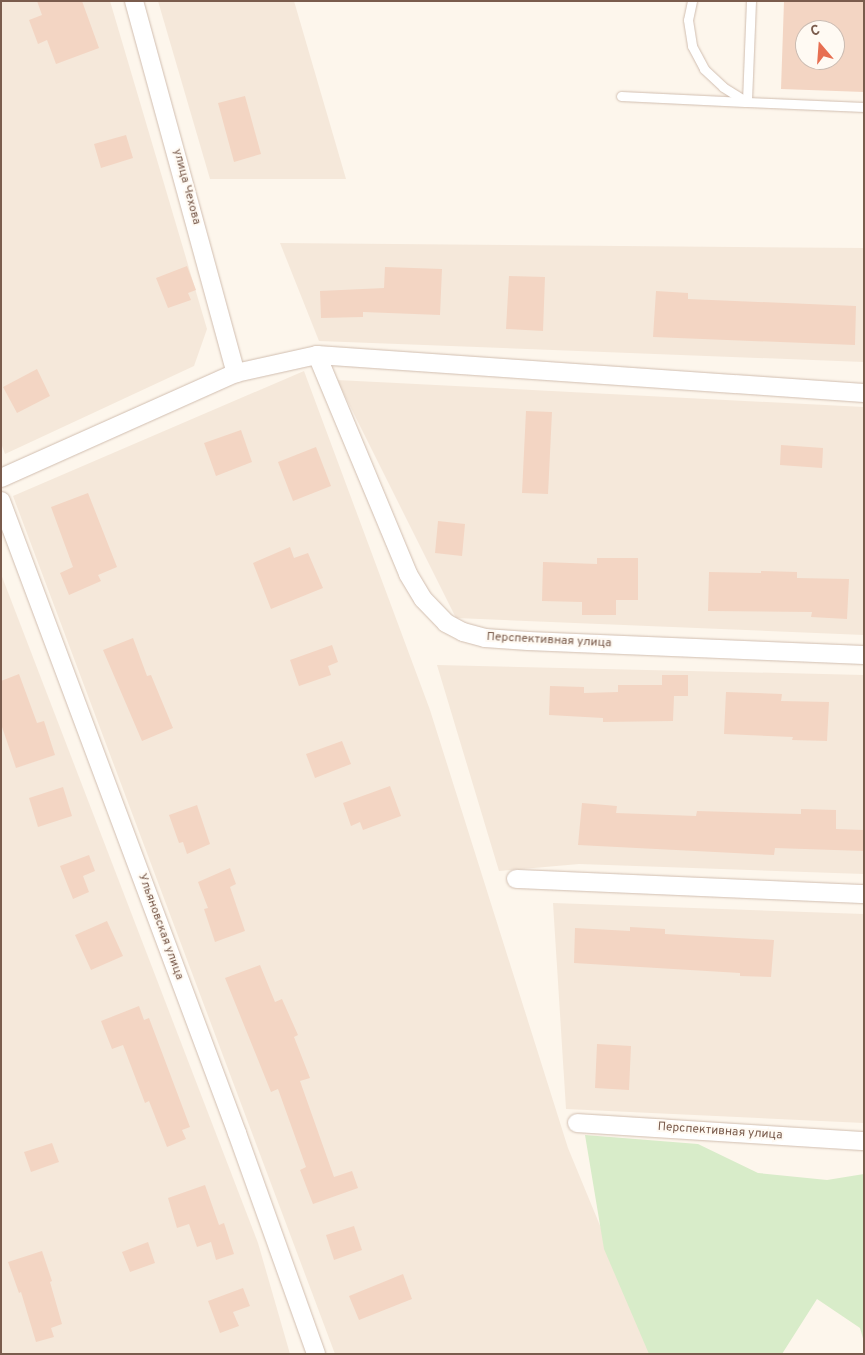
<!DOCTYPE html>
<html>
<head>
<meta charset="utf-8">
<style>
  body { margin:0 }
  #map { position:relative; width:865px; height:1355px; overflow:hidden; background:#fdf6ec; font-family:Overpass,sans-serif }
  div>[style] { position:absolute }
  .residential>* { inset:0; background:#f5e8da }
  .green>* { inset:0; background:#d8ecc9 }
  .building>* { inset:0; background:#f3d5c3 }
  .roads { filter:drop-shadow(0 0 1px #d1beb0) drop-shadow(0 0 1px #d1beb0) }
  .service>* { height:9px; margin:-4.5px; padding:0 4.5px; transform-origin:4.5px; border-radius:4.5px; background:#fff }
  .minor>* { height:18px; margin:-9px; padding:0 9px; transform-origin:9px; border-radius:9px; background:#fff }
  span { translate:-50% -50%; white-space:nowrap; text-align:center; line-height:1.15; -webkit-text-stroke:4px #fffaf3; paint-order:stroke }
  .street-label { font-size:12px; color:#7a5c4d }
  .frame { position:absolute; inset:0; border:2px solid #7a5c4d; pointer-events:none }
  .north { position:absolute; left:795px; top:20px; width:50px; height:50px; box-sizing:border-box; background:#fffaf3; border:1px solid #cabbb1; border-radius:50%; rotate:342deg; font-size:14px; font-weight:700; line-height:20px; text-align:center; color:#7a5c4d }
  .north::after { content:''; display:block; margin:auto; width:18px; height:22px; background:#e76f51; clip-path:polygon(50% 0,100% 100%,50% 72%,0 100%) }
</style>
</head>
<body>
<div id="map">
  <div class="residential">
    <i style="clip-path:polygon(1px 1px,110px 1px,207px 329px,194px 366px,5px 454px,1px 443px)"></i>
    <i style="clip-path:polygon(158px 1px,294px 1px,346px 179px,210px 179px)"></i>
    <i style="clip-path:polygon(280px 243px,864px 248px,864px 362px,319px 341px)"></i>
    <i style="clip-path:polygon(304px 371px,430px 710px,568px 1148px,653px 1354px,335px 1354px,13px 496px)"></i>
    <i style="clip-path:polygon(337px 380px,864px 407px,864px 635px,456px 618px)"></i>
    <i style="clip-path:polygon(1px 574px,258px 1243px,290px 1354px,1px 1354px)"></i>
    <i style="clip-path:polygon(437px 665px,864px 675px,864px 874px,579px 864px,499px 871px)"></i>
    <i style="clip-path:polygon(553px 903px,864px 914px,864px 1123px,566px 1109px)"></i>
  </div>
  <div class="green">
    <i style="clip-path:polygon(585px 1135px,698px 1144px,758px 1173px,827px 1180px,864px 1174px,864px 1342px,860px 1328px,817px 1299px,782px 1354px,649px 1354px,604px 1249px)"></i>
  </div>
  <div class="building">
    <i style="clip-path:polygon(37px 1px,82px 1px,99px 48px,56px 64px,47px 40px,38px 44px,29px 20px,42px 15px)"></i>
    <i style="clip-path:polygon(evenodd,784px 1px,864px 1px,864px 92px,781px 89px,784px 1px,805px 30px,835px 30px,835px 60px,805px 60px,805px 30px)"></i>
    <i style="clip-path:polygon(245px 96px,261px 154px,234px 162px,218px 103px)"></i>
    <i style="clip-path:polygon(126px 135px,133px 158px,101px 168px,94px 144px)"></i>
    <i style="clip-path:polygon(187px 266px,196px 290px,188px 293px,191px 300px,168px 308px,156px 278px)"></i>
    <i style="clip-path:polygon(385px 267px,442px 269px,440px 315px,363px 312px,363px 317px,321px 318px,320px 291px,384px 288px)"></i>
    <i style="clip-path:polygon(509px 276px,545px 277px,543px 331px,506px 329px)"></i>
    <i style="clip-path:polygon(656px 291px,688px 293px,688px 299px,856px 306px,855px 345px,653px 337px)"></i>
    <i style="clip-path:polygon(37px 369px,50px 396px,17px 413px,3px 387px)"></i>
    <i style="clip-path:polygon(526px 411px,552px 412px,548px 494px,522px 493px)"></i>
    <i style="clip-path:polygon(241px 430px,252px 462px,216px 476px,204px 443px)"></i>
    <i style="clip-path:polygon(781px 445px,823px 448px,822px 468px,780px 465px)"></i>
    <i style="clip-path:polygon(316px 447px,331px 486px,293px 501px,278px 462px)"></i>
    <i style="clip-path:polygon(88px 493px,117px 567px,98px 575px,101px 581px,69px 595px,60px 573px,73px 567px,51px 507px)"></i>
    <i style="clip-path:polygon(438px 521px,465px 524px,462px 556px,435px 553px)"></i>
    <i style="clip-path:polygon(290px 547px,294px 558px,308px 553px,323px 588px,271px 609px,253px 563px)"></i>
    <i style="clip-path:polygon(597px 558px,638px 558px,638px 600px,616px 600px,616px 615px,582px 615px,582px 602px,542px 601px,543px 562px,597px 564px)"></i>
    <i style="clip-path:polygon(761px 571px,797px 572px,797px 578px,849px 579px,847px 619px,811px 617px,812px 612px,708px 611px,709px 572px,761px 573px)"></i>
    <i style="clip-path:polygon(133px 638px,147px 676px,151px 675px,173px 728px,142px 741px,103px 650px)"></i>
    <i style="clip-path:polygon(332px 645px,338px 662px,328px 666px,331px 675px,299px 686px,290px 660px)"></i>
    <i style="clip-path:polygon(19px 674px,37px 723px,44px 721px,55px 755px,16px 768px,1px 724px,1px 681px)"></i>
    <i style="clip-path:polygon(662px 675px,688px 675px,688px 696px,674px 696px,673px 721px,603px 722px,603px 718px,549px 715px,550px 686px,584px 687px,584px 693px,618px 692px,618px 685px,662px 685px)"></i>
    <i style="clip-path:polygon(726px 692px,782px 694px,781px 701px,829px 702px,827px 741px,792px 740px,793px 737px,724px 734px)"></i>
    <i style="clip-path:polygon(342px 741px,351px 764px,315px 778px,306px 754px)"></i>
    <i style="clip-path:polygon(390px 786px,401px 816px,363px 830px,360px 822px,351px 826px,343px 803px)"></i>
    <i style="clip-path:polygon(63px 787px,72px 816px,38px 827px,29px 798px)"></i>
    <i style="clip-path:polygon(582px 803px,617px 806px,616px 813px,696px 816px,697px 811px,801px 814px,801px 809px,836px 810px,836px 829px,864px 830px,864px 851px,775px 848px,774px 855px,578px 845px)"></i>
    <i style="clip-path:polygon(197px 805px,210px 844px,187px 854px,183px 842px,179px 843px,169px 815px)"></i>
    <i style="clip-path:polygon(89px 855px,95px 871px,83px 876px,89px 892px,73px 899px,60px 866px)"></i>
    <i style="clip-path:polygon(230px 868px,236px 884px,230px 887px,245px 931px,215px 942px,204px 909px,208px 908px,198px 882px)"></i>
    <i style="clip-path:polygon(107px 921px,123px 956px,91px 970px,75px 935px)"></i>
    <i style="clip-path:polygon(630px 927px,665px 929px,665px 934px,774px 940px,771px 977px,740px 976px,740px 973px,574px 963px,575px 928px,630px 931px)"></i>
    <i style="clip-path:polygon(260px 965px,275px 1002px,282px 999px,298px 1035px,294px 1037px,310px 1078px,300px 1081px,334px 1177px,352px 1171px,358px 1188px,313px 1204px,300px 1170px,306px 1167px,278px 1089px,271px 1092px,225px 978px)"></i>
    <i style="clip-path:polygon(139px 1006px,144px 1020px,149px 1018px,190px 1127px,182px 1130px,186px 1139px,167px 1147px,149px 1101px,145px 1103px,123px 1045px,112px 1049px,101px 1021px)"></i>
    <i style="clip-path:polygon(597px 1044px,631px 1046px,629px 1090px,595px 1088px)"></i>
    <i style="clip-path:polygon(52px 1143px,59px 1162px,31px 1172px,24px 1152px)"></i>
    <i style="clip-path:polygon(205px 1185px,219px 1225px,224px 1223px,234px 1254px,216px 1260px,211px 1242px,197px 1247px,189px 1224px,177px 1228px,168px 1198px)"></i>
    <i style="clip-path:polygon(354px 1226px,362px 1250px,334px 1260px,326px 1235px)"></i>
    <i style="clip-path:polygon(148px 1242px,155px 1263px,130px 1272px,122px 1252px)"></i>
    <i style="clip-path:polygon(42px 1251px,52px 1281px,50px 1282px,62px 1324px,51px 1328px,54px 1337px,36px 1342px,21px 1292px,19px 1293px,8px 1262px)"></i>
    <i style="clip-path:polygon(403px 1274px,412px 1299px,359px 1320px,349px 1296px)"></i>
    <i style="clip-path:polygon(243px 1288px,250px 1306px,233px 1312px,239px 1326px,220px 1333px,208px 1301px)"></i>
  </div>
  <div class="roads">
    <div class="service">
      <i style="left:692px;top:1px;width:19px;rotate:102deg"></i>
      <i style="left:688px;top:20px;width:26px;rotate:81deg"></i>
      <i style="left:692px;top:46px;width:26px;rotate:62deg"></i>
      <i style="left:704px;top:69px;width:26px;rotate:43deg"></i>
      <i style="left:723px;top:87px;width:28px;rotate:32deg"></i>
      <i style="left:751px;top:1px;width:101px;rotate:92.3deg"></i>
      <i style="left:747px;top:102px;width:117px;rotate:2.4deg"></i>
      <i style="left:621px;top:96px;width:124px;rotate:2.8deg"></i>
    </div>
    <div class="minor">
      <i style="left:134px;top:1px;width:386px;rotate:74.7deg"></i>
      <i style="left:317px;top:355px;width:237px;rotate:67.4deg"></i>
      <i style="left:408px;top:574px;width:29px;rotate:59deg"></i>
      <i style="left:423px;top:599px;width:33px;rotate:46deg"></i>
      <i style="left:446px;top:623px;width:19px;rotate:28deg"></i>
      <i style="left:463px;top:632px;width:23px;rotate:15deg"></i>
      <i style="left:485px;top:638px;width:43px;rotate:4deg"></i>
      <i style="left:528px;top:641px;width:336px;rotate:2.4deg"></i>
      <i style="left:1px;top:478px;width:257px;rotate:-24.1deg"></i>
      <i style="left:236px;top:373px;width:83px;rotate:-12.5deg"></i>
      <i style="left:317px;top:355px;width:548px;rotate:3.97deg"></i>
      <i style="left:1px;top:501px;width:675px;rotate:69.52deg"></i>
      <i style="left:237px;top:1133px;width:235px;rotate:70.3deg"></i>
      <i style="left:516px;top:879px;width:348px;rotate:2.5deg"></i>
      <i style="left:577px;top:1123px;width:288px;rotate:3.6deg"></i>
    </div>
  </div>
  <div class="street-label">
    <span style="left:186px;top:187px;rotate:75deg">улица Чехова</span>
    <span style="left:549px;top:641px;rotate:3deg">Перспективная улица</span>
    <span style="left:160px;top:927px;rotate:70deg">Ульяновская улица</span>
    <span style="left:720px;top:1132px;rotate:4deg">Перспективная улица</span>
  </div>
  <div class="frame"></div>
  <div class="north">С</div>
</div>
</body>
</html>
